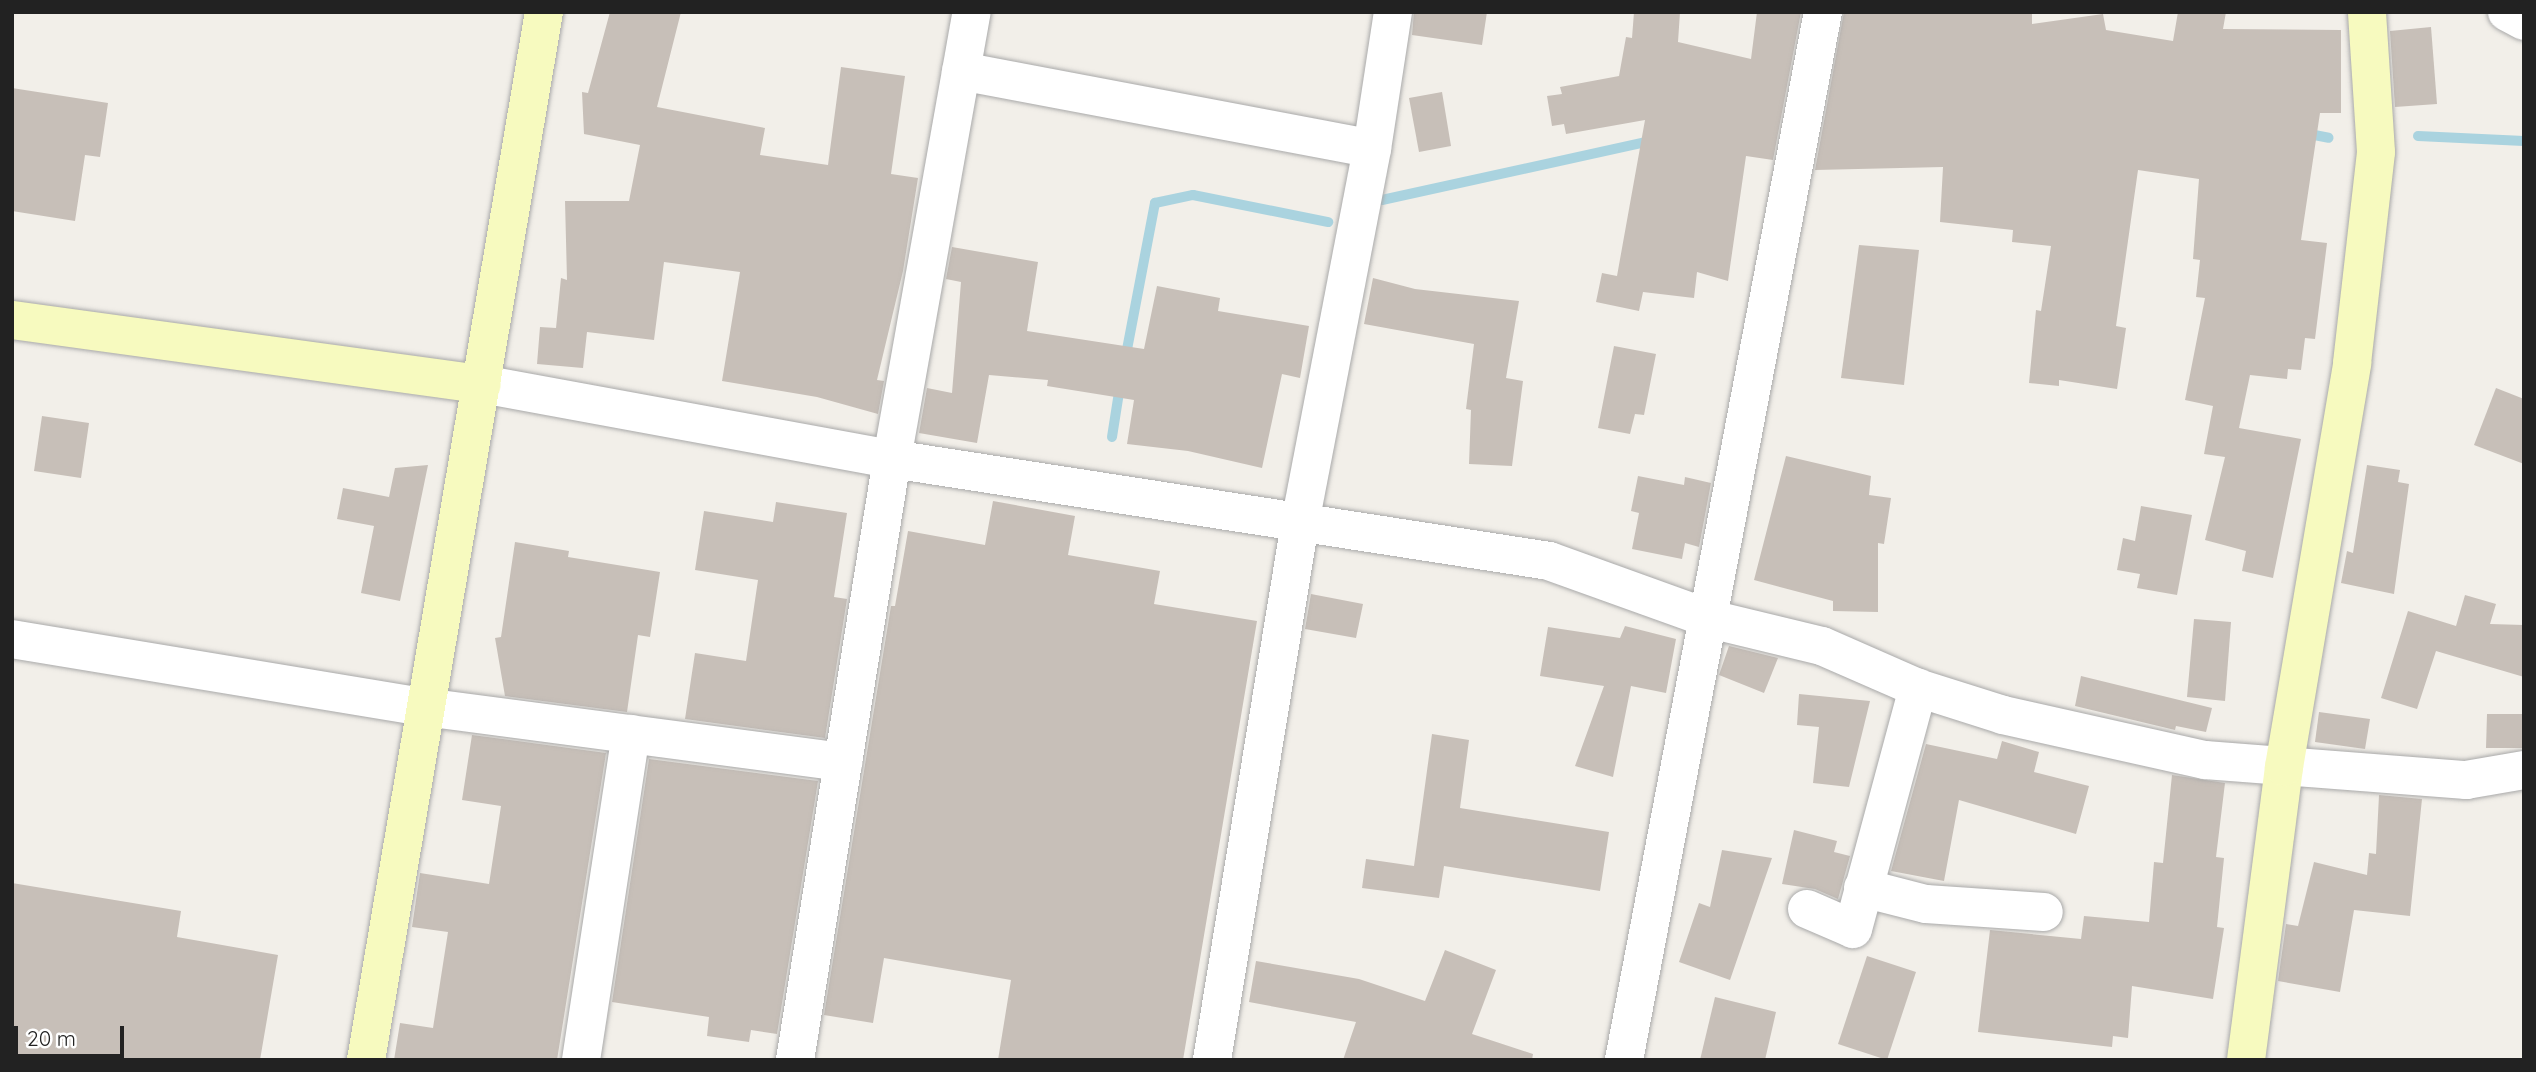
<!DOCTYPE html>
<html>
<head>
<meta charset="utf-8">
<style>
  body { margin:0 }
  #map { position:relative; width:2536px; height:1072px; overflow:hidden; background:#f2efe9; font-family:Quicksand,sans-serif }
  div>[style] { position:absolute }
  .stream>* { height:10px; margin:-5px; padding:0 5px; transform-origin:5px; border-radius:5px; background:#aad3df }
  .building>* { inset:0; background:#c7bfb8 }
  .roads { filter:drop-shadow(0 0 2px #a9a9a9) drop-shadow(0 0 2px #a9a9a9) }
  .street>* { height:38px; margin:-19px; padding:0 19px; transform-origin:19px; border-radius:19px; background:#fff }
  .secondary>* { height:38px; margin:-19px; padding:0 19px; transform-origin:19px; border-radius:19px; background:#f7fabf }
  span { translate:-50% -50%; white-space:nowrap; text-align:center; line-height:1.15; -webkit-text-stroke:6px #fff; paint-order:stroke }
  .frame { position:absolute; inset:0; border:14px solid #222; pointer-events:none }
  .scale { position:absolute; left:14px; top:1026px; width:110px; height:32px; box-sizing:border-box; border:4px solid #222; border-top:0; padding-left:9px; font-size:21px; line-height:24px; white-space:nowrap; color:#222; -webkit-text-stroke:5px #fff; paint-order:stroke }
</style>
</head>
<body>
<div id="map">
  <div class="stream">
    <i style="left:2304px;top:133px;width:25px;rotate:11deg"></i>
    <i style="left:2418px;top:136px;width:106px;rotate:2.7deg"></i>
    <i style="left:1382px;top:200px;width:280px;rotate:-12.4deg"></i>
    <i style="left:1125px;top:360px;width:160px;rotate:-79.2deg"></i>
    <i style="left:1155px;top:203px;width:39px;rotate:-12deg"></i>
    <i style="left:1193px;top:195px;width:138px;rotate:11.3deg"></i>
    <i style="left:1112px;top:437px;width:52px;rotate:-81.1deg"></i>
  </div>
  <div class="building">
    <i style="clip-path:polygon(610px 12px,681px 12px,657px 107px,765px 128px,760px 155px,828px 165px,841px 67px,905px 76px,891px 174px,918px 178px,903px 271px,877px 380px,884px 381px,878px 414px,817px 397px,722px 381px,740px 272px,664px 262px,654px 340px,587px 332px,583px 368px,537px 364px,540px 327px,556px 328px,561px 278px,567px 280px,565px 201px,629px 201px,640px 145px,584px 134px,582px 92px,588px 93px)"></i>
    <i style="clip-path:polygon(1414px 12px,1487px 12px,1482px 45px,1412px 35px)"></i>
    <i style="clip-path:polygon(1634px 12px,1680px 12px,1678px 42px,1751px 59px,1757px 12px,1801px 12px,1773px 160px,1746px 156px,1728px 281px,1697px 272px,1694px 298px,1643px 292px,1639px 311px,1596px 302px,1602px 273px,1617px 276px,1645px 120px,1566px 134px,1564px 124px,1552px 126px,1547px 96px,1562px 94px,1560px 87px,1619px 76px,1626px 37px,1632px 38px)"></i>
    <i style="clip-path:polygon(1844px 12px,2032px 12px,2032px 24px,2103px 14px,2106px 30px,2173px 41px,2178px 12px,2226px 12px,2223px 29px,2341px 30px,2341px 113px,2320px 113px,2301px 240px,2327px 243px,2315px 339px,2305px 338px,2301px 370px,2288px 369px,2287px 379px,2250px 375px,2239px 428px,2301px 439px,2273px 578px,2242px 571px,2246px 551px,2205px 540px,2225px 457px,2204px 454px,2213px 406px,2185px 400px,2205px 298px,2196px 297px,2200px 260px,2193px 259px,2199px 179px,2138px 170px,2116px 326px,2126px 328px,2117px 389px,2059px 380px,2059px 386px,2029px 383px,2036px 310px,2041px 311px,2051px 246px,2012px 242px,2013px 230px,1940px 222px,1943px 167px,1815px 170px)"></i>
    <i style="clip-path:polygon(2431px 27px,2437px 104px,2395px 107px,2390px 31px)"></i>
    <i style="clip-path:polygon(12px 88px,108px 103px,100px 157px,85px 155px,75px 221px,12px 211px)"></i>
    <i style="clip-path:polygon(1442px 92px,1451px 146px,1419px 152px,1409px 98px)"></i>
    <i style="clip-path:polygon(1859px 245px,1919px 250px,1904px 385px,1841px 378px)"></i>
    <i style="clip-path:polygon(952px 247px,1038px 262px,1027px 331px,1144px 349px,1157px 286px,1220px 298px,1218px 311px,1309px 326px,1300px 378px,1282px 374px,1262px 468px,1188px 451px,1127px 444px,1134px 400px,1047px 386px,1048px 380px,989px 375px,977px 443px,919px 433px,927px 388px,952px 393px,961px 282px,946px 279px)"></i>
    <i style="clip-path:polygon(1373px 278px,1415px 289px,1519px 301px,1506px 378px,1523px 381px,1512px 466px,1469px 464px,1471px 410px,1466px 409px,1474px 344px,1364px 324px)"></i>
    <i style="clip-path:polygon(1614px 346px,1656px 354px,1644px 415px,1635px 414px,1630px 434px,1598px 428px)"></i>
    <i style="clip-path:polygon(2496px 388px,2524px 399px,2524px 464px,2474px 445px)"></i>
    <i style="clip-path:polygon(42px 416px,89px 423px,81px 478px,34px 471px)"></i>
    <i style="clip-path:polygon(1786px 456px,1871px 476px,1869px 495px,1891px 498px,1884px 544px,1878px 543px,1878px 612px,1833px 611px,1833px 601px,1754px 580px)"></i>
    <i style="clip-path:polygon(428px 465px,400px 601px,361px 593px,374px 526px,337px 519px,343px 488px,389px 497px,395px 468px)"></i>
    <i style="clip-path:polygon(2367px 465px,2400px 470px,2398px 482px,2409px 484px,2394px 594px,2341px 583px,2347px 551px,2353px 553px)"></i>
    <i style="clip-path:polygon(1638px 476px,1684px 485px,1685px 477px,1711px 483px,1699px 547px,1685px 543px,1682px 559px,1632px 549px,1639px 513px,1631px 511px)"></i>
    <i style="clip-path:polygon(993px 501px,1075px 516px,1068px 555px,1160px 571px,1154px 604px,1257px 621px,1183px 1060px,998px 1060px,1011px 980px,884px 958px,873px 1023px,824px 1015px,891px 606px,895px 606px,908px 531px,985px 545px)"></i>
    <i style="clip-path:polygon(776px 502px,847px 513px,834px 597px,847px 599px,825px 738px,685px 719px,695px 653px,746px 661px,758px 580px,695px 570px,704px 511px,773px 522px)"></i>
    <i style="clip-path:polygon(2141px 506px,2192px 515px,2177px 595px,2137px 588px,2140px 574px,2117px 570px,2123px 538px,2135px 541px)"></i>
    <i style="clip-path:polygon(515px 542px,569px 551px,568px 557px,660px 572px,650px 637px,638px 635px,627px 712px,505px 696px,495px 638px,501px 637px)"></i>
    <i style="clip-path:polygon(1311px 594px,1363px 604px,1356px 638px,1305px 629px)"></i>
    <i style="clip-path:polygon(2465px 595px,2496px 604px,2490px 624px,2524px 625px,2524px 677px,2436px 651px,2417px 709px,2381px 698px,2408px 611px,2456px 626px)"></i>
    <i style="clip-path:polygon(2194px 619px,2231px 622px,2225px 701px,2187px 697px)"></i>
    <i style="clip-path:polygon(1625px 626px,1676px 639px,1666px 693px,1631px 686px,1613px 777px,1575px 766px,1604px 686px,1540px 676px,1548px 627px,1620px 638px)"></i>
    <i style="clip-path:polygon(1729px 646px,1778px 658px,1764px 693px,1719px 675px)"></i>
    <i style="clip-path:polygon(2081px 676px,2212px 708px,2206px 732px,2176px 726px,2175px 730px,2075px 706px)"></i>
    <i style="clip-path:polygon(1799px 694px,1870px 701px,1849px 787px,1813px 783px,1819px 727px,1797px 725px)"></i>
    <i style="clip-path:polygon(2319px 712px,2370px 719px,2365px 749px,2315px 742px)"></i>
    <i style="clip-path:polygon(2487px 714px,2524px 714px,2524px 748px,2486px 748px)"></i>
    <i style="clip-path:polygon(1432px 734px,1469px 740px,1460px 808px,1609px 832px,1600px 891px,1444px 866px,1439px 898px,1362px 888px,1366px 859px,1414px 866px)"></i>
    <i style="clip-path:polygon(472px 735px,606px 753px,557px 1060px,394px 1060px,400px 1023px,433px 1028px,448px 932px,412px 927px,420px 873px,489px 884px,501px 806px,462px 800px)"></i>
    <i style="clip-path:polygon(2002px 741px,2039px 752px,2034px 772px,2089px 786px,2076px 834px,1959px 800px,1944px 881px,1891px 871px,1926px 744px,1997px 759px)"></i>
    <i style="clip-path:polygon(649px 759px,818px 781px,777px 1034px,751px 1030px,749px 1042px,707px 1036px,709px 1017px,612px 1002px)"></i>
    <i style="clip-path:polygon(2172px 775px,2225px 783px,2216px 857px,2224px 858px,2217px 927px,2224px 928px,2213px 999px,2132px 986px,2128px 1038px,2113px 1036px,2112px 1047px,1978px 1032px,1990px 930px,2081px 939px,2084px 916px,2149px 922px,2154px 862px,2163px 863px)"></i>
    <i style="clip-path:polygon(2379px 795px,2422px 799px,2410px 916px,2354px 910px,2340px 992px,2278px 981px,2286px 924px,2298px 926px,2314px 862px,2367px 875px,2369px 853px,2376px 854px)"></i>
    <i style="clip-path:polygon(1794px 830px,1837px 841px,1834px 852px,1850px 856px,1838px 899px,1815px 889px,1782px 884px)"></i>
    <i style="clip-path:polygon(1722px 850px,1772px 858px,1730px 980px,1679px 962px,1699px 903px,1710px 907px)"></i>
    <i style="clip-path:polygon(12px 883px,181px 911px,177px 937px,278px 955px,260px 1060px,12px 1060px)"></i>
    <i style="clip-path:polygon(1445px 950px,1496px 970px,1472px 1034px,1533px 1054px,1532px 1060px,1343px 1060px,1356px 1022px,1249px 1002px,1256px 961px,1359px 979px,1425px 1001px)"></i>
    <i style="clip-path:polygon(1867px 956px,1916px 972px,1887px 1060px,1838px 1044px)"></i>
    <i style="clip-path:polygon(1715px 997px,1776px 1012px,1765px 1060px,1700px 1060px)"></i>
  </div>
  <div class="roads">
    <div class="street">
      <i style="left:2507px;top:12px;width:19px;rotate:28deg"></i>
      <i style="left:961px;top:71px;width:418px;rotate:10.7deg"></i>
      <i style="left:482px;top:384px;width:417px;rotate:10.4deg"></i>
      <i style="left:892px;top:459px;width:665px;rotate:8.82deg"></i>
      <i style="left:1549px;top:561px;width:171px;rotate:19.8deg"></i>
      <i style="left:1710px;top:619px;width:115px;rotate:13.6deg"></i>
      <i style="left:1822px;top:646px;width:105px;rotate:23.6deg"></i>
      <i style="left:1918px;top:688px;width:89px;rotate:17.6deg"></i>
      <i style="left:2003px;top:715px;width:207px;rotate:12.6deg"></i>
      <i style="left:2205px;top:760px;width:262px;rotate:4.4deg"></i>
      <i style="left:2466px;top:780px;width:59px;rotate:-9.8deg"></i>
      <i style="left:12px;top:639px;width:418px;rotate:9.4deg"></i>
      <i style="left:424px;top:707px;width:423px;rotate:7.5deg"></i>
      <i style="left:1863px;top:888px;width:65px;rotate:14.3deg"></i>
      <i style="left:1926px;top:904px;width:118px;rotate:3.9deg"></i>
      <i style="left:1807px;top:909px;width:50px;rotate:23.5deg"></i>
      <i style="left:1853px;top:929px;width:250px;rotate:-74.9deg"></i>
      <i style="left:581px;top:1060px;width:330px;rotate:-81.3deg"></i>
      <i style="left:795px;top:1060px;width:609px;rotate:-80.83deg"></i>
      <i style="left:892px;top:459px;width:454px;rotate:-79.9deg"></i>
      <i style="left:1212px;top:1060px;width:544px;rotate:-80.69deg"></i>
      <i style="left:1300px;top:523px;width:381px;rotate:-79.1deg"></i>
      <i style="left:1372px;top:149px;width:139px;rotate:-81.3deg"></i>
      <i style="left:1624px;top:1060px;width:1067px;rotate:-79.25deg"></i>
    </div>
    <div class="secondary">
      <i style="left:12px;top:320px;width:474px;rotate:7.8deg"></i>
      <i style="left:366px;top:1060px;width:1063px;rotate:-80.36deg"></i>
      <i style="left:2246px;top:1060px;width:295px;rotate:-82.6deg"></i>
      <i style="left:2284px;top:767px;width:410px;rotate:-80.4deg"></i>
      <i style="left:2352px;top:363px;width:212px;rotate:-83.5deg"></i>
      <i style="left:2376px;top:152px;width:140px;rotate:-93.7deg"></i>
    </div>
  </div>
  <div class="frame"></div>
  <div class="scale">20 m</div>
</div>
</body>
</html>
